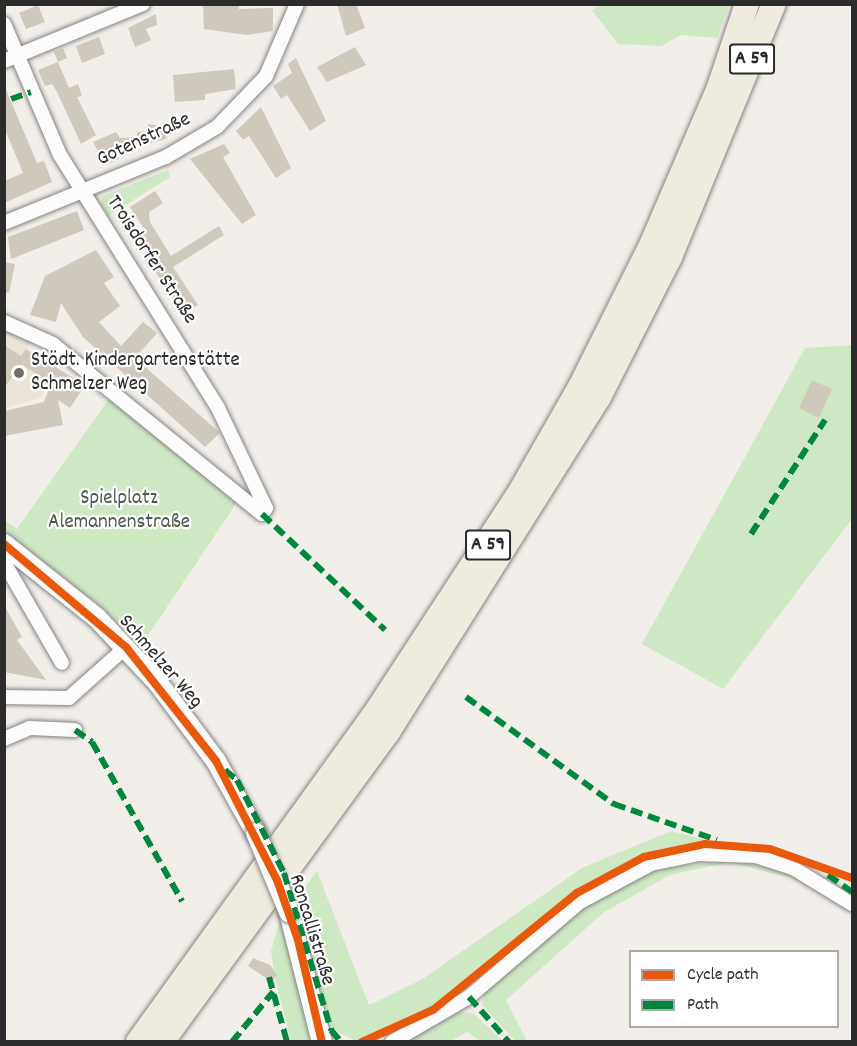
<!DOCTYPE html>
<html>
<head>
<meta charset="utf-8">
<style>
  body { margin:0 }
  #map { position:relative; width:857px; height:1046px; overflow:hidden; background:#f2eeea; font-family:Dekko,sans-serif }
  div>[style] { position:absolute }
  .built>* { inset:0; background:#ece4d7 }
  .green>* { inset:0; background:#cfe8c4 }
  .building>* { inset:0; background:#cfc8bd }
  .roads { filter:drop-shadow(0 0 2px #858381) drop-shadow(0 0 2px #858381) }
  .street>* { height:14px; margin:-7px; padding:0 7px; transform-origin:7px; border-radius:7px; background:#fdfcfc }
  .secondary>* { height:20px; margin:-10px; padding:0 10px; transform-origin:10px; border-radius:10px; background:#fdfcfc }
  .highway>* { height:24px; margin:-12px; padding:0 12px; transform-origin:12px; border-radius:12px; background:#efebdf }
  .bridges { filter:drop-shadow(0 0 2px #858381) drop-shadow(0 0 2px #858381) }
  .secondary-bridge>* { height:20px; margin:-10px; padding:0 10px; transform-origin:10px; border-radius:10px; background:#fdfcfc }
  .quiet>* { height:6px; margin-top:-3px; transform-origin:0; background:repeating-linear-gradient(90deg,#00873e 0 12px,transparent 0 18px) }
  .cycleway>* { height:8px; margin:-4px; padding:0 4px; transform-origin:4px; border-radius:4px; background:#e8590c }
  .dots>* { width:16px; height:16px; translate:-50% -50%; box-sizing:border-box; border:3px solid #fff; border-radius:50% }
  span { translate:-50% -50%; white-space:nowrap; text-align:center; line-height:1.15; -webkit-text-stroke:4.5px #fff; paint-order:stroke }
  .shield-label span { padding:2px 4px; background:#fff; border:2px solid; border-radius:4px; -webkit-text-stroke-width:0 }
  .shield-label { font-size:20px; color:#2b2b2b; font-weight:700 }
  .street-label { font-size:21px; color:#2b2b2b }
  .poi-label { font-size:21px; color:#2b2b2b }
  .left { translate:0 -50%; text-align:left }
  .park-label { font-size:21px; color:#4d594a }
  .frame { position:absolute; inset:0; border:6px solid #2b2b2b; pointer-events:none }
  .legend { position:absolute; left:629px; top:950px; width:210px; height:78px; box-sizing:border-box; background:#fff; border:2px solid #aaa; margin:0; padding:8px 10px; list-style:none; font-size:18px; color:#2b2b2b }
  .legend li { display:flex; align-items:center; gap:12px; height:30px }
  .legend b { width:30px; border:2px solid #aaa }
</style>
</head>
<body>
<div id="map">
  <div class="built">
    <i style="clip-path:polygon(5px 330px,33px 340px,18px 361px,49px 384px,40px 398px,5px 408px)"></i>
  </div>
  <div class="green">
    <i style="clip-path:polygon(601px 5px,601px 4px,729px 5px,717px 38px,681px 35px,661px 46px,618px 44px,592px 10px)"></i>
    <i style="clip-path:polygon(168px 170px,170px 177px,108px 216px,101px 204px,103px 196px)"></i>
    <i style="clip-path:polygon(852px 345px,852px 519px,723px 689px,642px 644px,805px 348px)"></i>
    <i style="clip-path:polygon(111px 396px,237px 502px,141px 646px,103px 608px,5px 531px,4px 520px,17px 529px)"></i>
    <i style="clip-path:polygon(671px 831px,710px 841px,646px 854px,588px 883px,457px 991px,411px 1021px,356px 1041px,333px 1029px,297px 898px,317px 871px,369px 1005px,421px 980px,582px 868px)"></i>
    <i style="clip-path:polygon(733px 861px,773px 868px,802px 881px,730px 862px,670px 875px,604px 912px,506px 1000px,527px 1041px,515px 1041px,482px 1005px,485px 992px,585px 906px,659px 868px)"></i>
    <i style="clip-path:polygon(280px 920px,300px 988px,310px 1041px,291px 1041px,275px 978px,271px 951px)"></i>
    <i style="clip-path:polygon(459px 1012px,473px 1013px,503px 1041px,481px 1041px,467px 1032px,451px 1041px,407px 1041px)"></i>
  </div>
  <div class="building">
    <i style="clip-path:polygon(238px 4px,239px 9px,273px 8px,273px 31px,247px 35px,204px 29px,203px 6px)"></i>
    <i style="clip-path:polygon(337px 4px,356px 4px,365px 28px,346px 36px)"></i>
    <i style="clip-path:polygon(38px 5px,45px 22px,26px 29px,19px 13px)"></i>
    <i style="clip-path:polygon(156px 14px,157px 25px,146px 29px,151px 40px,135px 47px,128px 28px)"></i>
    <i style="clip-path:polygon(99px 37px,105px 54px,82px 63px,76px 46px)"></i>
    <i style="clip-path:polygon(355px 47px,366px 65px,327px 82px,317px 67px)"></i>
    <i style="clip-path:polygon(63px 48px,67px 58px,58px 62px,69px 88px,78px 84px,82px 96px,77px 97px,96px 135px,81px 144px,57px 92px,52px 84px,45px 86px,38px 70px,58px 62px,54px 52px)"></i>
    <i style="clip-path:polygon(296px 58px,326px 121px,310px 131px,287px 95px,281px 99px,273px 86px,292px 73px,288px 64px)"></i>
    <i style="clip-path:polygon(234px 69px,236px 89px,205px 94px,205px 100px,175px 102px,173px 75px)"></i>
    <i style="clip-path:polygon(4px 85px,37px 163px,44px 161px,52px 182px,4px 203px,4px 181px,23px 173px,4px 127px)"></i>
    <i style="clip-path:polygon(261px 107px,291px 168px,276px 178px,249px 136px,243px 140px,236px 131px)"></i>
    <i style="clip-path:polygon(148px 124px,165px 126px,166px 139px,116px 152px,119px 159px,106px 165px,93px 142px,116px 132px,120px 138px,137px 137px,137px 132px,148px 131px)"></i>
    <i style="clip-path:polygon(224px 144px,230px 153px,223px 157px,256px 215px,242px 224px,190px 159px)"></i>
    <i style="clip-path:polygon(155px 191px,163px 203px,149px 212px,150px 222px,171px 256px,219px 226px,224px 235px,173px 267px,198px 305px,183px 314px,153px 268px,139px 236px,146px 232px,130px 207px)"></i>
    <i style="clip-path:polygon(77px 211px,84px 230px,11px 259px,8px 237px)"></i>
    <i style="clip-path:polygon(96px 250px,114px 277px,104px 283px,120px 306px,99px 322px,121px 346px,143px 322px,157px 333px,135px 358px,220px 433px,205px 447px,83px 337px,61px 303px,56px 322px,30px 315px,45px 276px)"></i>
    <i style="clip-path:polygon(4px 262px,15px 264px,9px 293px,4px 292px)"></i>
    <i style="clip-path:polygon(4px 345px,21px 356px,26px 349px,85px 385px,70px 408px,58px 400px,63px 425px,4px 436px,4px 411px,44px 402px,51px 384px,21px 364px,4px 388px)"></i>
    <i style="clip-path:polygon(812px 380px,832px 389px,819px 418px,799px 408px)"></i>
    <i style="clip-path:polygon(4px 605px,22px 637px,17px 640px,46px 680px,4px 672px)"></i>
    <i style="clip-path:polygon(253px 958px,270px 965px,277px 975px,272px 982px,248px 966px)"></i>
  </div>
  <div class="roads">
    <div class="street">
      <i style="left:4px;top:24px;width:142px;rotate:66.9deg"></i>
      <i style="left:60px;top:155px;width:298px;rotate:58deg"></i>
      <i style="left:218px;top:408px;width:111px;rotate:64.4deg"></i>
      <i style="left:266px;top:508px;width:7px;rotate:124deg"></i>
      <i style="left:262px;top:514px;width:269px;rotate:-140.9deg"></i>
      <i style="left:53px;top:344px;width:54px;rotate:-155.8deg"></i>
      <i style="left:4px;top:61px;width:150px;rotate:-22.3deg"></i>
      <i style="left:4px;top:223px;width:175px;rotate:-22.2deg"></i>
      <i style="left:166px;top:157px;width:59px;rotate:-30.5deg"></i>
      <i style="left:217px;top:127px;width:71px;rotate:-46.1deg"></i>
      <i style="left:266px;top:76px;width:78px;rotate:-66.7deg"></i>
      <i style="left:12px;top:549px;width:17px;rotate:115deg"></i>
      <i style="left:5px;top:564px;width:114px;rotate:60.1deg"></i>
      <i style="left:4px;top:697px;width:65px;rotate:0.9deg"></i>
      <i style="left:69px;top:698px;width:76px;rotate:-41.8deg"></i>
      <i style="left:4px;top:739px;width:28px;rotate:-23deg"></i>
      <i style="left:30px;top:728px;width:45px;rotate:2.5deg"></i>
      <i style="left:392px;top:1042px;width:89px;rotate:-30.3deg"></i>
      <i style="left:469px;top:997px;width:146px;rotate:-40.6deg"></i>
      <i style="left:580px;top:902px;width:81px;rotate:-28.2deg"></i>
      <i style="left:651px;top:864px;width:49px;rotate:-11.8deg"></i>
      <i style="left:699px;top:854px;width:57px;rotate:2deg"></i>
      <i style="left:756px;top:856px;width:39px;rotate:18deg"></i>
      <i style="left:793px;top:868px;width:69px;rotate:31.4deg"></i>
    </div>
    <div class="secondary">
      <i style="left:4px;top:544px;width:119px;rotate:38.5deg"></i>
      <i style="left:97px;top:618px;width:89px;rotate:46.8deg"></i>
      <i style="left:158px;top:683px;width:97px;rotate:53.4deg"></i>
      <i style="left:216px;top:761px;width:82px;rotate:60.9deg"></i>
      <i style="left:289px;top:912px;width:134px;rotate:75.8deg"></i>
    </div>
    <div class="highway">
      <i style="left:138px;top:1042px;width:403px;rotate:-54.2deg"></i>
      <i style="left:374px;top:715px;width:269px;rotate:-56.8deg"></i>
      <i style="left:521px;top:490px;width:119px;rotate:-60.2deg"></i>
      <i style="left:580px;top:387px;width:161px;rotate:-63.4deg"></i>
      <i style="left:652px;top:243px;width:167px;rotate:-66.7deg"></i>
      <i style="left:718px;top:90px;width:91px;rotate:-71.4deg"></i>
      <i style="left:162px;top:1042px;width:384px;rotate:-53.9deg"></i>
      <i style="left:388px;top:732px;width:396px;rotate:-57.8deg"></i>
      <i style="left:599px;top:397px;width:157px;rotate:-63.1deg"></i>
      <i style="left:670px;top:257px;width:274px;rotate:-67.7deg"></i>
    </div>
  </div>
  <div class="bridges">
    <div class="secondary-bridge">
      <i style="left:256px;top:833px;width:86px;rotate:67.3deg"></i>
    </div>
  </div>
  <div class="quiet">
    <i style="left:11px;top:99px;width:21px;rotate:-19deg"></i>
    <i style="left:262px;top:514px;width:169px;rotate:43.3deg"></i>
    <i style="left:751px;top:534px;width:136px;rotate:-57deg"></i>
    <i style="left:466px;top:697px;width:183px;rotate:35.9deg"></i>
    <i style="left:614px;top:804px;width:109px;rotate:19.3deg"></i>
    <i style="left:75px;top:730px;width:21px;rotate:35deg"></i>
    <i style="left:92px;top:742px;width:183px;rotate:60.5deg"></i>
    <i style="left:225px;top:770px;width:16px;rotate:40deg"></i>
    <i style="left:237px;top:780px;width:104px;rotate:63.2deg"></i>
    <i style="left:284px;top:873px;width:164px;rotate:73.3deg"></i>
    <i style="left:331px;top:1030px;width:16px;rotate:50deg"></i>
    <i style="left:828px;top:875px;width:29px;rotate:35deg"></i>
    <i style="left:269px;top:977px;width:67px;rotate:74.5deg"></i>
    <i style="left:469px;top:997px;width:60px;rotate:48.4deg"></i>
    <i style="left:232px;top:1042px;width:65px;rotate:-50.6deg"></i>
  </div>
  <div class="cycleway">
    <i style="left:4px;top:544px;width:160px;rotate:40.2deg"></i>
    <i style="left:126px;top:647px;width:145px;rotate:51.7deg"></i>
    <i style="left:216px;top:761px;width:134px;rotate:62.9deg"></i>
    <i style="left:277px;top:880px;width:64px;rotate:70.7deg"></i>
    <i style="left:298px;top:940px;width:105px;rotate:76.8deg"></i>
    <i style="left:362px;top:1042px;width:78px;rotate:-24.3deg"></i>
    <i style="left:433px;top:1010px;width:186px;rotate:-39.1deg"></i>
    <i style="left:577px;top:893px;width:76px;rotate:-28.2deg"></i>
    <i style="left:644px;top:857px;width:62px;rotate:-12deg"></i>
    <i style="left:705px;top:844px;width:65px;rotate:4.4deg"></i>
    <i style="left:770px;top:849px;width:87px;rotate:19.5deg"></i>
  </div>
  <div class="dots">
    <i style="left:19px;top:373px;background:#716f6e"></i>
  </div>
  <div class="shield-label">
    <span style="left:752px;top:59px">A 59</span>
    <span style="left:488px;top:545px">A 59</span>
  </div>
  <div class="street-label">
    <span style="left:144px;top:140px;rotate:-25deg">Gotenstraße</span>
    <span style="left:151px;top:260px;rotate:57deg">Troisdorfer Straße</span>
    <span style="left:160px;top:662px;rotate:49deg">Schmelzer Weg</span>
    <span style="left:311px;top:930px;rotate:73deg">Roncallistraße</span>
  </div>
  <div class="poi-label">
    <span class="left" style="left:31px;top:373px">Städt. Kindergartenstätte<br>Schmelzer Weg</span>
  </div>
  <div class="park-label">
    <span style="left:119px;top:511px">Spielplatz<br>Alemannenstraße</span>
  </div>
  <div class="frame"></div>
  <ul class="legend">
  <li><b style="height:8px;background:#e8590c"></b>Cycle path</li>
  <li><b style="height:8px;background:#00873e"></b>Path</li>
  </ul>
</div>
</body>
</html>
